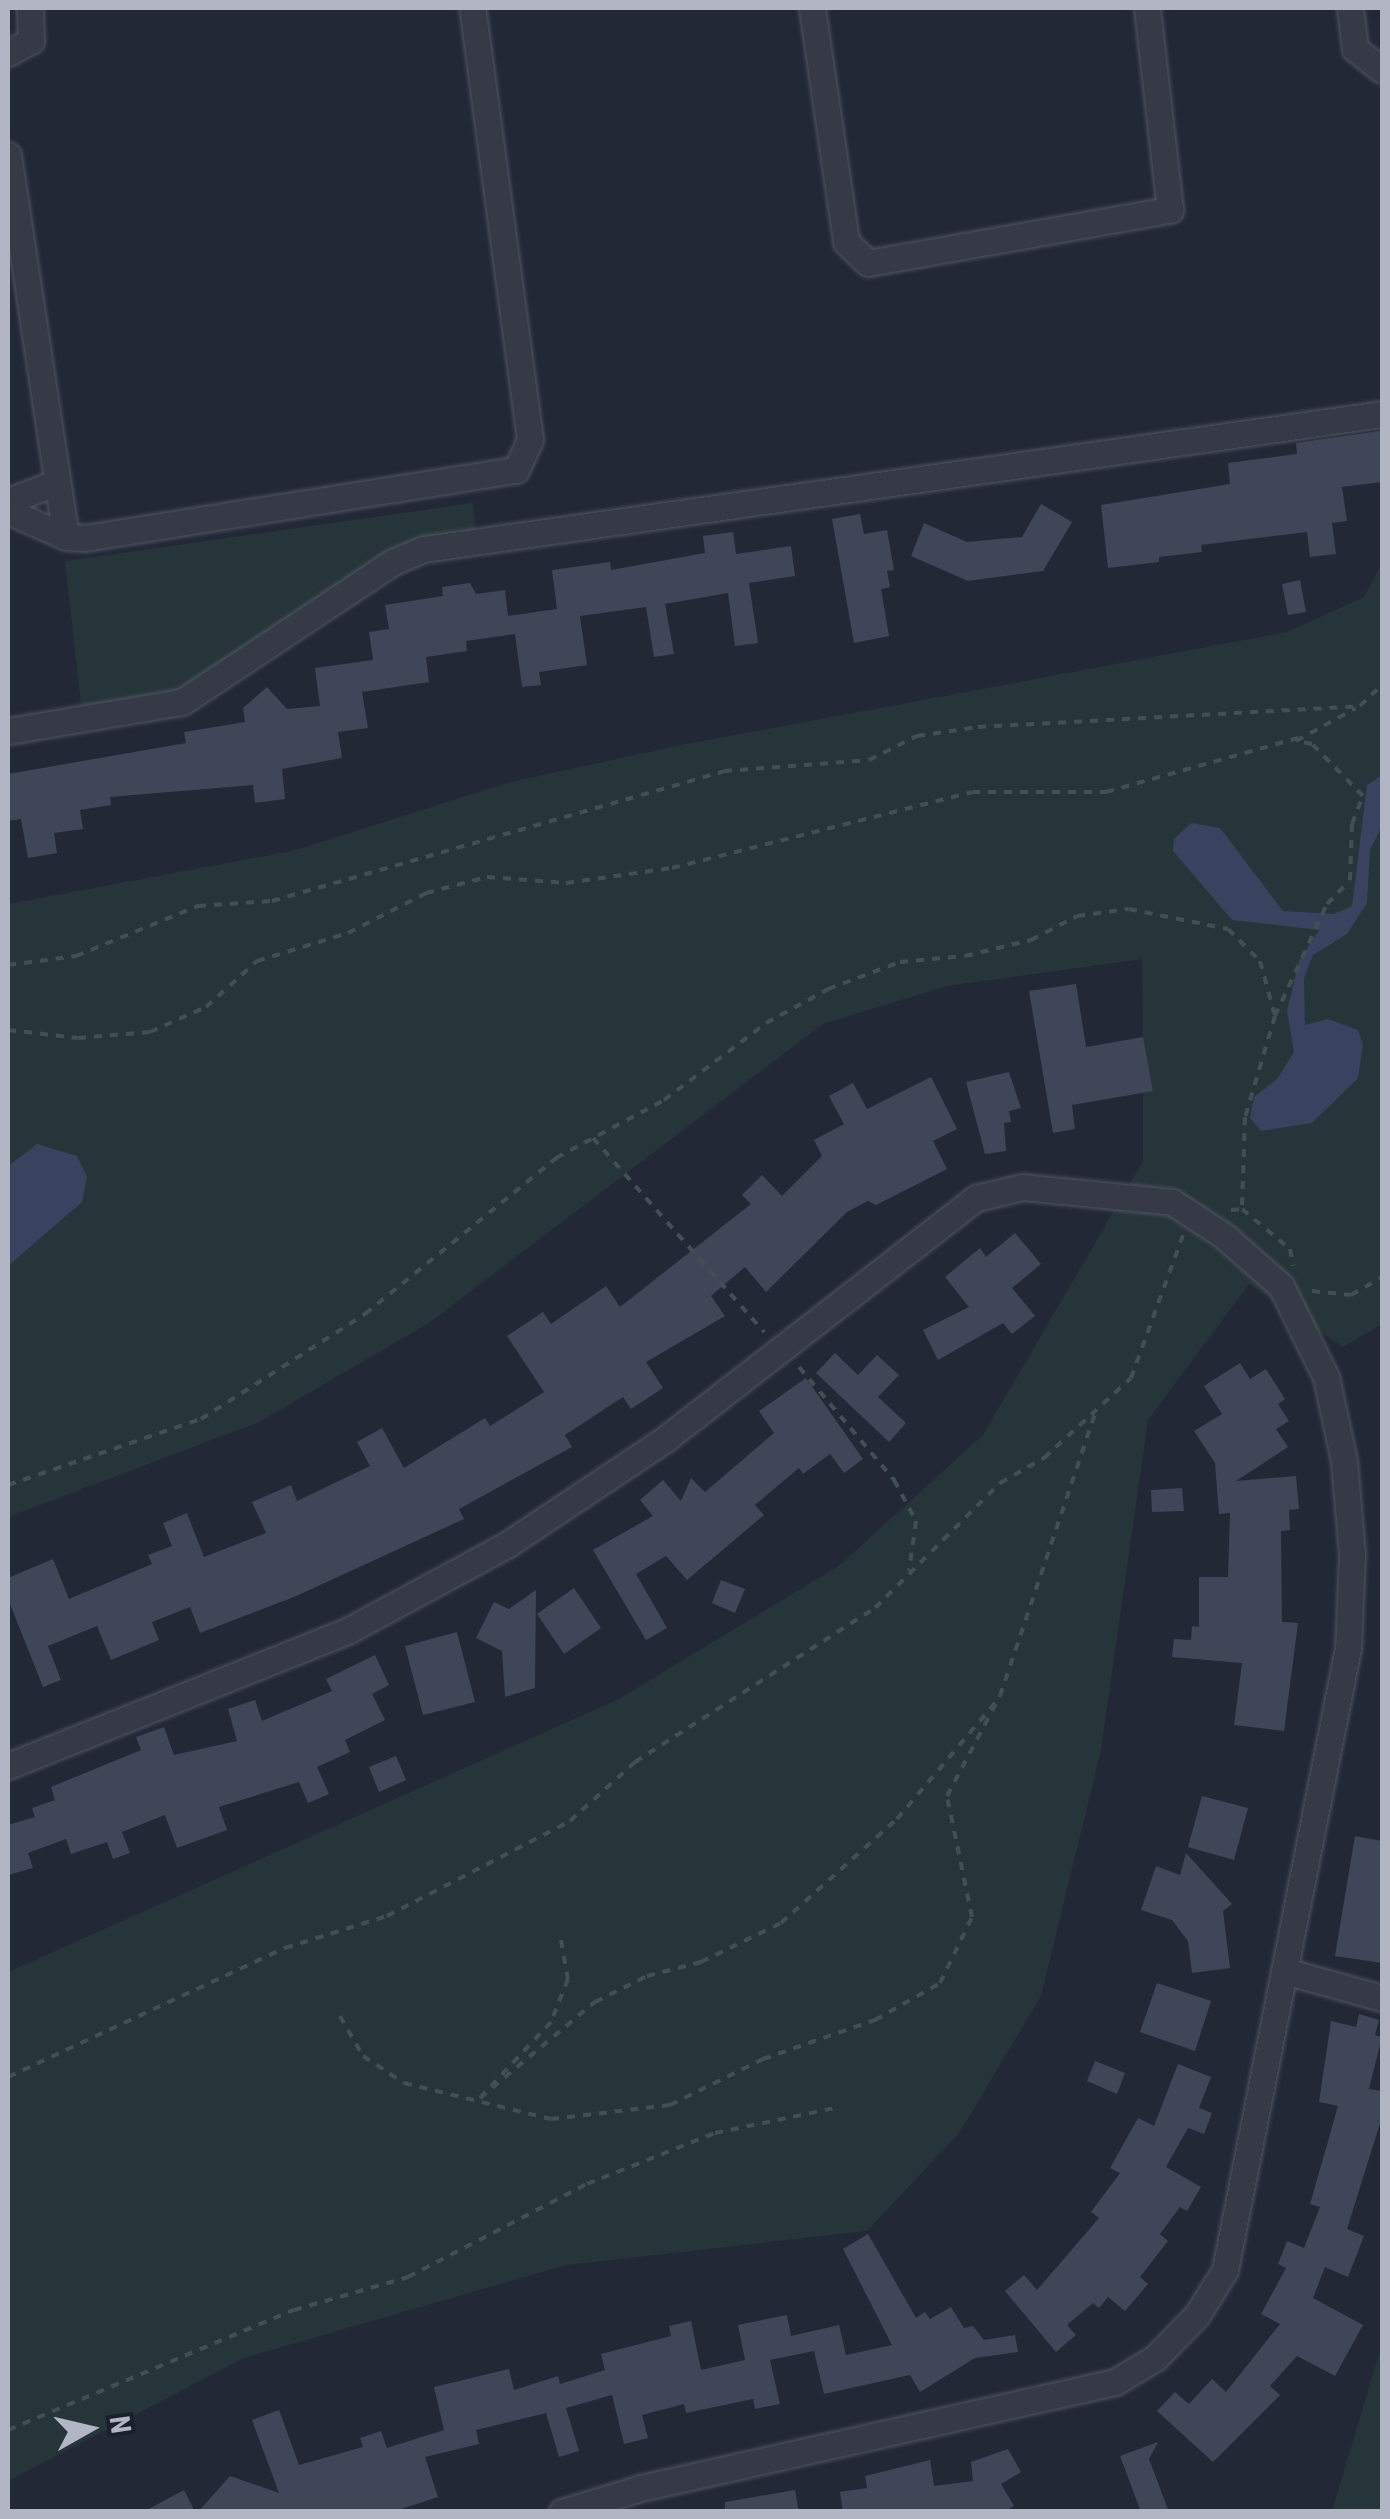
<!DOCTYPE html>
<html>
<head>
<meta charset="utf-8">
<style>
  body { margin:0 }
  #map { position:relative; width:1390px; height:2519px; overflow:hidden; background:#232837; font-family:"Roboto Condensed",sans-serif }
  div>[style] { position:absolute }
  .green>* { inset:0; background:#263539 }
  .water>* { inset:0; background:#39435f }
  .building>* { inset:0; background:#3f4657 }
  .path>* { height:4px; margin-top:-2px; transform-origin:0; background:repeating-linear-gradient(90deg,#425055 0 8px,transparent 0 16px) }
  .roads { filter:drop-shadow(0 0 2px #515562) drop-shadow(0 0 2px #515562) }
  .minor>* { height:25px; margin:-12.5px; padding:0 12.5px; transform-origin:12.5px; border-radius:12.5px; background:#363a47 }
  span { translate:-50% -50%; white-space:nowrap; text-align:center; line-height:1.15; -webkit-text-stroke:9px #1c202c; paint-order:stroke }
  .frame { position:absolute; inset:0; border:10px solid #b1b5c4; pointer-events:none }
  .north { position:absolute; left:40px; top:2379px; width:100px; height:100px; -webkit-text-stroke:8px #1c202c; paint-order:stroke; rotate:82deg; font-size:28px; font-weight:700; line-height:40px; text-align:center; color:#b1b5c4 }
  .north::after { content:''; display:block; margin:auto; width:35px; height:45px; background:#b1b5c4; clip-path:polygon(50% 0,100% 100%,50% 72%,0 100%) }
</style>
</head>
<body>
<div id="map">
  <div class="green">
    <i style="clip-path:polygon(473px 503px,477px 539px,424px 549px,182px 702px,83px 722px,65px 561px)"></i>
    <i style="clip-path:polygon(1382px 563px,1382px 1324px,1343px 1347px,1249px 1284px,1148px 1420px,1101px 1750px,1041px 1996px,960px 2132px,867px 2231px,566px 2265px,244px 2358px,8px 2481px,8px 1972px,619px 1699px,840px 1565px,983px 1435px,1143px 1161px,1143px 1037px,1142px 959px,947px 986px,823px 1024px,429px 1323px,259px 1422px,8px 1517px,8px 904px,296px 850px,507px 783px,676px 746px,1287px 632px,1364px 597px)"></i>
    <i style="clip-path:polygon(1382px 2344px,1382px 2511px,1332px 2511px)"></i>
  </div>
  <div class="water">
    <i style="clip-path:polygon(1382px 775px,1382px 826px,1370px 850px,1367px 903px,1347px 934px,1313px 955px,1304px 978px,1305px 1025px,1328px 1019px,1358px 1030px,1363px 1045px,1358px 1078px,1312px 1123px,1261px 1131px,1250px 1118px,1254px 1097px,1277px 1079px,1294px 1052px,1287px 1011px,1299px 961px,1319px 930px,1232px 920px,1173px 851px,1174px 839px,1191px 823px,1220px 828px,1283px 911px,1334px 914px,1352px 906px,1367px 785px)"></i>
    <i style="clip-path:polygon(37px 1144px,77px 1156px,87px 1177px,82px 1202px,8px 1266px,8px 1166px)"></i>
  </div>
  <div class="building">
    <i style="clip-path:polygon(1380px 431px,1382px 482px,1342px 487px,1347px 521px,1332px 523px,1336px 554px,1310px 557px,1307px 532px,1201px 545px,1202px 552px,1159px 557px,1159px 562px,1108px 568px,1101px 505px,1230px 484px,1228px 463px,1297px 454px,1296px 443px)"></i>
    <i style="clip-path:polygon(1041px 504px,1072px 522px,1043px 571px,968px 581px,911px 556px,924px 523px,967px 542px,1022px 537px)"></i>
    <i style="clip-path:polygon(860px 514px,864px 534px,887px 530px,894px 570px,887px 571px,890px 587px,881px 589px,889px 636px,854px 643px,832px 519px)"></i>
    <i style="clip-path:polygon(733px 532px,736px 554px,791px 546px,795px 576px,749px 583px,758px 643px,735px 646px,728px 593px,665px 604px,674px 654px,654px 657px,646px 607px,580px 616px,587px 665px,539px 672px,541px 685px,522px 687px,515px 634px,466px 641px,467px 651px,426px 657px,429px 682px,362px 692px,368px 728px,338px 732px,342px 758px,282px 769px,285px 799px,255px 803px,253px 785px,110px 797px,111px 805px,80px 810px,83px 829px,54px 833px,57px 853px,28px 858px,21px 819px,8px 821px,8px 774px,186px 743px,184px 732px,245px 722px,243px 708px,267px 687px,287px 709px,320px 706px,315px 668px,373px 660px,369px 632px,389px 629px,385px 605px,443px 596px,442px 587px,470px 583px,476px 594px,505px 590px,508px 616px,557px 609px,552px 570px,610px 562px,611px 570px,705px 553px,703px 536px)"></i>
    <i style="clip-path:polygon(1300px 580px,1306px 612px,1288px 615px,1282px 584px)"></i>
    <i style="clip-path:polygon(1076px 984px,1086px 1047px,1143px 1037px,1153px 1091px,1072px 1105px,1075px 1129px,1053px 1133px,1029px 991px)"></i>
    <i style="clip-path:polygon(1009px 1072px,1021px 1108px,1009px 1111px,1011px 1122px,1004px 1123px,1006px 1151px,985px 1154px,966px 1082px)"></i>
    <i style="clip-path:polygon(931px 1077px,957px 1129px,933px 1141px,947px 1169px,876px 1205px,868px 1201px,847px 1212px,766px 1292px,745px 1267px,711px 1296px,725px 1316px,646px 1362px,663px 1388px,631px 1409px,623px 1397px,565px 1435px,572px 1447px,459px 1509px,464px 1519px,294px 1597px,200px 1633px,190px 1607px,152px 1622px,159px 1640px,111px 1660px,97px 1626px,48px 1646px,61px 1680px,43px 1687px,8px 1599px,8px 1578px,53px 1559px,69px 1599px,152px 1564px,148px 1555px,172px 1546px,163px 1523px,187px 1513px,204px 1557px,266px 1533px,252px 1502px,291px 1485px,297px 1501px,370px 1466px,357px 1442px,382px 1428px,404px 1468px,485px 1418px,490px 1426px,544px 1392px,507px 1336px,543px 1312px,551px 1324px,606px 1286px,620px 1307px,751px 1204px,742px 1195px,762px 1175px,782px 1196px,822px 1156px,814px 1140px,844px 1124px,829px 1096px,853px 1083px,867px 1109px)"></i>
    <i style="clip-path:polygon(1015px 1233px,1041px 1264px,1012px 1288px,1035px 1316px,1012px 1334px,1003px 1323px,938px 1360px,923px 1330px,969px 1307px,945px 1277px,980px 1248px,986px 1257px)"></i>
    <i style="clip-path:polygon(835px 1353px,858px 1375px,877px 1355px,899px 1375px,878px 1397px,906px 1423px,889px 1442px,816px 1373px)"></i>
    <i style="clip-path:polygon(1240px 1363px,1250px 1379px,1266px 1369px,1285px 1399px,1278px 1404px,1289px 1421px,1276px 1429px,1288px 1447px,1236px 1481px,1296px 1476px,1299px 1509px,1289px 1510px,1290px 1530px,1281px 1531px,1282px 1622px,1298px 1623px,1284px 1731px,1234px 1725px,1242px 1663px,1172px 1657px,1174px 1639px,1191px 1640px,1192px 1626px,1199px 1627px,1199px 1577px,1228px 1577px,1230px 1513px,1219px 1514px,1215px 1463px,1194px 1431px,1222px 1414px,1204px 1386px)"></i>
    <i style="clip-path:polygon(806px 1378px,863px 1459px,844px 1473px,830px 1454px,803px 1474px,799px 1468px,755px 1505px,764px 1515px,687px 1580px,666px 1556px,636px 1574px,667px 1628px,646px 1640px,593px 1550px,653px 1516px,640px 1500px,663px 1480px,681px 1501px,691px 1478px,705px 1492px,774px 1433px,759px 1411px)"></i>
    <i style="clip-path:polygon(1182px 1488px,1184px 1511px,1152px 1512px,1151px 1490px)"></i>
    <i style="clip-path:polygon(721px 1580px,745px 1589px,735px 1613px,712px 1603px)"></i>
    <i style="clip-path:polygon(574px 1588px,601px 1628px,564px 1654px,537px 1614px)"></i>
    <i style="clip-path:polygon(536px 1590px,535px 1688px,505px 1697px,502px 1651px,476px 1638px,494px 1602px,509px 1609px)"></i>
    <i style="clip-path:polygon(457px 1632px,475px 1702px,423px 1715px,405px 1646px)"></i>
    <i style="clip-path:polygon(375px 1655px,389px 1685px,372px 1694px,385px 1720px,345px 1740px,350px 1752px,317px 1767px,329px 1794px,308px 1803px,299px 1782px,219px 1807px,227px 1830px,177px 1848px,165px 1815px,122px 1832px,130px 1853px,113px 1859px,107px 1842px,71px 1854px,66px 1839px,28px 1853px,33px 1868px,8px 1875px,8px 1825px,35px 1817px,32px 1808px,55px 1800px,51px 1787px,141px 1750px,136px 1737px,164px 1727px,174px 1755px,237px 1741px,228px 1709px,255px 1700px,262px 1721px,332px 1691px,326px 1679px)"></i>
    <i style="clip-path:polygon(396px 1756px,406px 1780px,379px 1792px,369px 1767px)"></i>
    <i style="clip-path:polygon(1202px 1796px,1248px 1808px,1234px 1860px,1188px 1847px)"></i>
    <i style="clip-path:polygon(1355px 1836px,1382px 1841px,1382px 1963px,1335px 1956px)"></i>
    <i style="clip-path:polygon(1186px 1853px,1232px 1904px,1223px 1911px,1230px 1968px,1192px 1973px,1188px 1941px,1172px 1920px,1141px 1910px,1156px 1866px,1180px 1875px)"></i>
    <i style="clip-path:polygon(1157px 1983px,1211px 2001px,1195px 2051px,1140px 2032px)"></i>
    <i style="clip-path:polygon(1359px 2014px,1379px 2020px,1375px 2035px,1382px 2037px,1369px 2089px,1382px 2091px,1382px 2117px,1347px 2229px,1364px 2236px,1348px 2277px,1325px 2267px,1313px 2298px,1363px 2325px,1335px 2376px,1297px 2356px,1270px 2386px,1280px 2395px,1213px 2462px,1157px 2411px,1175px 2392px,1189px 2404px,1212px 2379px,1226px 2392px,1280px 2324px,1261px 2314px,1286px 2268px,1278px 2264px,1287px 2241px,1304px 2248px,1320px 2207px,1310px 2204px,1338px 2106px,1319px 2102px,1331px 2021px,1356px 2027px)"></i>
    <i style="clip-path:polygon(1095px 2061px,1125px 2073px,1117px 2094px,1087px 2081px)"></i>
    <i style="clip-path:polygon(1178px 2064px,1211px 2077px,1199px 2108px,1212px 2113px,1204px 2134px,1188px 2128px,1166px 2167px,1201px 2187px,1187px 2211px,1180px 2207px,1160px 2234px,1168px 2241px,1140px 2277px,1148px 2284px,1125px 2311px,1108px 2297px,1099px 2308px,1093px 2303px,1067px 2325px,1076px 2335px,1056px 2352px,1005px 2291px,1024px 2275px,1037px 2290px,1099px 2218px,1091px 2212px,1120px 2173px,1110px 2168px,1138px 2118px,1154px 2126px)"></i>
    <i style="clip-path:polygon(868px 2234px,916px 2318px,925px 2312px,930px 2319px,951px 2307px,964px 2328px,973px 2326px,984px 2340px,1015px 2335px,1018px 2352px,975px 2358px,920px 2392px,910px 2375px,824px 2394px,814px 2351px,770px 2360px,780px 2404px,755px 2409px,753px 2399px,686px 2413px,684px 2404px,642px 2415px,648px 2438px,624px 2444px,612px 2395px,566px 2408px,579px 2451px,559px 2457px,546px 2413px,476px 2430px,479px 2444px,425px 2457px,438px 2497px,392px 2512px,198px 2512px,230px 2476px,279px 2493px,252px 2420px,279px 2410px,299px 2465px,363px 2447px,360px 2438px,381px 2431px,387px 2448px,444px 2430px,434px 2387px,509px 2369px,514px 2390px,558px 2376px,560px 2384px,605px 2370px,601px 2354px,671px 2336px,669px 2326px,691px 2321px,701px 2370px,745px 2360px,738px 2325px,787px 2315px,791px 2336px,839px 2325px,846px 2355px,892px 2345px,843px 2249px)"></i>
    <i style="clip-path:polygon(1158px 2442px,1149px 2459px,1169px 2512px,1141px 2512px,1120px 2456px)"></i>
    <i style="clip-path:polygon(1008px 2449px,1021px 2472px,1001px 2484px,1014px 2506px,1004px 2512px,843px 2512px,840px 2492px,867px 2488px,865px 2476px,930px 2460px,934px 2486px,973px 2481px,971px 2462px)"></i>
    <i style="clip-path:polygon(184px 2490px,195px 2512px,143px 2512px)"></i>
    <i style="clip-path:polygon(795px 2490px,799px 2512px,725px 2512px,725px 2502px)"></i>
  </div>
  <div class="path">
    <i style="left:8px;top:965px;width:69px;rotate:-7.5deg"></i>
    <i style="left:76px;top:956px;width:132px;rotate:-22.3deg"></i>
    <i style="left:198px;top:906px;width:74px;rotate:-3.9deg"></i>
    <i style="left:272px;top:901px;width:470px;rotate:-16deg"></i>
    <i style="left:724px;top:771px;width:145px;rotate:-4.3deg"></i>
    <i style="left:869px;top:760px;width:54px;rotate:-26.6deg"></i>
    <i style="left:917px;top:736px;width:62px;rotate:-8.4deg"></i>
    <i style="left:978px;top:727px;width:383px;rotate:-3.1deg"></i>
    <i style="left:1360px;top:706px;width:30px;rotate:-44deg"></i>
    <i style="left:1275px;top:1016px;width:123px;rotate:-65.1deg"></i>
    <i style="left:1327px;top:904px;width:33px;rotate:-46deg"></i>
    <i style="left:1350px;top:880px;width:56px;rotate:-88deg"></i>
    <i style="left:1352px;top:824px;width:30px;rotate:-69deg"></i>
    <i style="left:1363px;top:796px;width:73px;rotate:-134.4deg"></i>
    <i style="left:1312px;top:744px;width:16px;rotate:-169deg"></i>
    <i style="left:1296px;top:741px;width:68px;rotate:-28.8deg"></i>
    <i style="left:8px;top:1030px;width:70px;rotate:6.5deg"></i>
    <i style="left:78px;top:1038px;width:72px;rotate:-4.8deg"></i>
    <i style="left:150px;top:1032px;width:61px;rotate:-24.1deg"></i>
    <i style="left:206px;top:1007px;width:69px;rotate:-42deg"></i>
    <i style="left:257px;top:961px;width:95px;rotate:-17.1deg"></i>
    <i style="left:348px;top:933px;width:88px;rotate:-27.1deg"></i>
    <i style="left:426px;top:893px;width:63px;rotate:-14.7deg"></i>
    <i style="left:487px;top:877px;width:79px;rotate:4.3deg"></i>
    <i style="left:566px;top:883px;width:107px;rotate:-8.1deg"></i>
    <i style="left:672px;top:868px;width:309px;rotate:-14.2deg"></i>
    <i style="left:972px;top:792px;width:134px"></i>
    <i style="left:1106px;top:792px;width:204px;rotate:-15.7deg"></i>
    <i style="left:593px;top:1138px;width:259px;rotate:48.6deg"></i>
    <i style="left:1231px;top:1210px;width:11px;rotate:-5deg"></i>
    <i style="left:1242px;top:1209px;width:62px;rotate:39.8deg"></i>
    <i style="left:1290px;top:1249px;width:17px;rotate:80deg"></i>
    <i style="left:1312px;top:1291px;width:39px;rotate:6deg"></i>
    <i style="left:1351px;top:1295px;width:36px;rotate:-30deg"></i>
    <i style="left:799px;top:1367px;width:148px;rotate:49.9deg"></i>
    <i style="left:894px;top:1480px;width:47px;rotate:61.8deg"></i>
    <i style="left:916px;top:1521px;width:50px;rotate:98deg"></i>
    <i style="left:8px;top:1485px;width:204px;rotate:-18.9deg"></i>
    <i style="left:201px;top:1419px;width:195px;rotate:-32.6deg"></i>
    <i style="left:365px;top:1314px;width:247px;rotate:-39.2deg"></i>
    <i style="left:556px;top:1158px;width:123px;rotate:-28.2deg"></i>
    <i style="left:664px;top:1100px;width:128px;rotate:-37deg"></i>
    <i style="left:766px;top:1023px;width:71px;rotate:-28.7deg"></i>
    <i style="left:828px;top:989px;width:77px;rotate:-20.6deg"></i>
    <i style="left:900px;top:962px;width:65px;rotate:-5.3deg"></i>
    <i style="left:965px;top:956px;width:68px;rotate:-13.6deg"></i>
    <i style="left:1031px;top:940px;width:52px;rotate:-27.6deg"></i>
    <i style="left:1077px;top:916px;width:52px;rotate:-7.7deg"></i>
    <i style="left:1129px;top:909px;width:101px;rotate:11.4deg"></i>
    <i style="left:1228px;top:929px;width:45px;rotate:45deg"></i>
    <i style="left:1260px;top:961px;width:57px;rotate:74.7deg"></i>
    <i style="left:1275px;top:1016px;width:105px;rotate:106.5deg"></i>
    <i style="left:1245px;top:1117px;width:92px;rotate:91.9deg"></i>
    <i style="left:561px;top:1940px;width:40px;rotate:80deg"></i>
    <i style="left:568px;top:1979px;width:46px;rotate:111.6deg"></i>
    <i style="left:551px;top:2022px;width:104px;rotate:133.1deg"></i>
    <i style="left:480px;top:2098px;width:150px;rotate:-39.9deg"></i>
    <i style="left:595px;top:2002px;width:58px;rotate:-26.6deg"></i>
    <i style="left:647px;top:1976px;width:56px;rotate:-14.5deg"></i>
    <i style="left:701px;top:1962px;width:89px;rotate:-26deg"></i>
    <i style="left:781px;top:1923px;width:156px;rotate:-41.9deg"></i>
    <i style="left:897px;top:1819px;width:152px;rotate:-49.8deg"></i>
    <i style="left:340px;top:2016px;width:46px;rotate:60.1deg"></i>
    <i style="left:363px;top:2056px;width:49px;rotate:33.4deg"></i>
    <i style="left:404px;top:2083px;width:151px;rotate:13.8deg"></i>
    <i style="left:551px;top:2119px;width:120px;rotate:-6.7deg"></i>
    <i style="left:670px;top:2105px;width:104px;rotate:-26.3deg"></i>
    <i style="left:763px;top:2059px;width:119px;rotate:-19.2deg"></i>
    <i style="left:875px;top:2020px;width:75px;rotate:-29.6deg"></i>
    <i style="left:940px;top:1983px;width:73px;rotate:-64.1deg"></i>
    <i style="left:972px;top:1917px;width:124px;rotate:-101.7deg"></i>
    <i style="left:947px;top:1796px;width:113px;rotate:-62.1deg"></i>
    <i style="left:1000px;top:1696px;width:298px;rotate:-71.4deg"></i>
    <i style="left:8px;top:2077px;width:306px;rotate:-25deg"></i>
    <i style="left:285px;top:1948px;width:107px;rotate:-17.4deg"></i>
    <i style="left:387px;top:1916px;width:206px;rotate:-27.4deg"></i>
    <i style="left:570px;top:1821px;width:88px;rotate:-42.2deg"></i>
    <i style="left:635px;top:1762px;width:285px;rotate:-32.7deg"></i>
    <i style="left:875px;top:1608px;width:177px;rotate:-45deg"></i>
    <i style="left:1000px;top:1483px;width:51px;rotate:-29.6deg"></i>
    <i style="left:1044px;top:1458px;width:118px;rotate:-42.6deg"></i>
    <i style="left:1131px;top:1378px;width:152px;rotate:-70deg"></i>
    <i style="left:8px;top:2430px;width:310px;rotate:-22.8deg"></i>
    <i style="left:294px;top:2310px;width:119px;rotate:-16.1deg"></i>
    <i style="left:408px;top:2277px;width:202px;rotate:-27.5deg"></i>
    <i style="left:587px;top:2184px;width:138px;rotate:-21.7deg"></i>
    <i style="left:715px;top:2133px;width:123px;rotate:-11.8deg"></i>
  </div>
  <div class="roads">
    <div class="minor">
      <i style="left:812px;top:8px;width:236px;rotate:81.7deg"></i>
      <i style="left:846px;top:242px;width:30px;rotate:44deg"></i>
      <i style="left:868px;top:263px;width:307px;rotate:-10deg"></i>
      <i style="left:1170px;top:210px;width:203px;rotate:-96.5deg"></i>
      <i style="left:1350px;top:8px;width:41px;rotate:83deg"></i>
      <i style="left:1355px;top:49px;width:34px;rotate:38deg"></i>
      <i style="left:8px;top:53px;width:26px;rotate:-28deg"></i>
      <i style="left:31px;top:41px;width:33px;rotate:-92deg"></i>
      <i style="left:8px;top:155px;width:386px;rotate:81.4deg"></i>
      <i style="left:8px;top:501px;width:51px;rotate:-20.6deg"></i>
      <i style="left:8px;top:511px;width:64px;rotate:24.1deg"></i>
      <i style="left:66px;top:537px;width:19px;rotate:3deg"></i>
      <i style="left:85px;top:538px;width:436px;rotate:-9deg"></i>
      <i style="left:516px;top:470px;width:33px;rotate:-65deg"></i>
      <i style="left:530px;top:440px;width:436px;rotate:-97.6deg"></i>
      <i style="left:8px;top:731px;width:176px;rotate:-9.5deg"></i>
      <i style="left:182px;top:702px;width:253px;rotate:-33.6deg"></i>
      <i style="left:393px;top:562px;width:34px;rotate:-23deg"></i>
      <i style="left:424px;top:549px;width:967px;rotate:-8.02deg"></i>
      <i style="left:8px;top:1766px;width:367px;rotate:-21.7deg"></i>
      <i style="left:349px;top:1630px;width:181px;rotate:-28.4deg"></i>
      <i style="left:508px;top:1544px;width:187px;rotate:-33.7deg"></i>
      <i style="left:664px;top:1440px;width:395px;rotate:-37.8deg"></i>
      <i style="left:976px;top:1198px;width:48px;rotate:-13.2deg"></i>
      <i style="left:1023px;top:1187px;width:150px;rotate:5.7deg"></i>
      <i style="left:1172px;top:1202px;width:61px;rotate:32.9deg"></i>
      <i style="left:1223px;top:1235px;width:77px;rotate:41.3deg"></i>
      <i style="left:1281px;top:1286px;width:102px;rotate:63.7deg"></i>
      <i style="left:1326px;top:1377px;width:86px;rotate:77.9deg"></i>
      <i style="left:1344px;top:1461px;width:93px;rotate:85.1deg"></i>
      <i style="left:1352px;top:1554px;width:94px;rotate:92.4deg"></i>
      <i style="left:1348px;top:1648px;width:634px;rotate:101.19deg"></i>
      <i style="left:1225px;top:2270px;width:53px;rotate:121.9deg"></i>
      <i style="left:1197px;top:2315px;width:60px;rotate:134.3deg"></i>
      <i style="left:1155px;top:2358px;width:47px;rotate:149deg"></i>
      <i style="left:1115px;top:2382px;width:486px;rotate:167.4deg"></i>
      <i style="left:641px;top:2488px;width:83px;rotate:163.1deg"></i>
      <i style="left:1285px;top:1971px;width:101px;rotate:15.6deg"></i>
    </div>
  </div>
  <div class="frame"></div>
  <div class="north">N</div>
</div>
</body>
</html>
